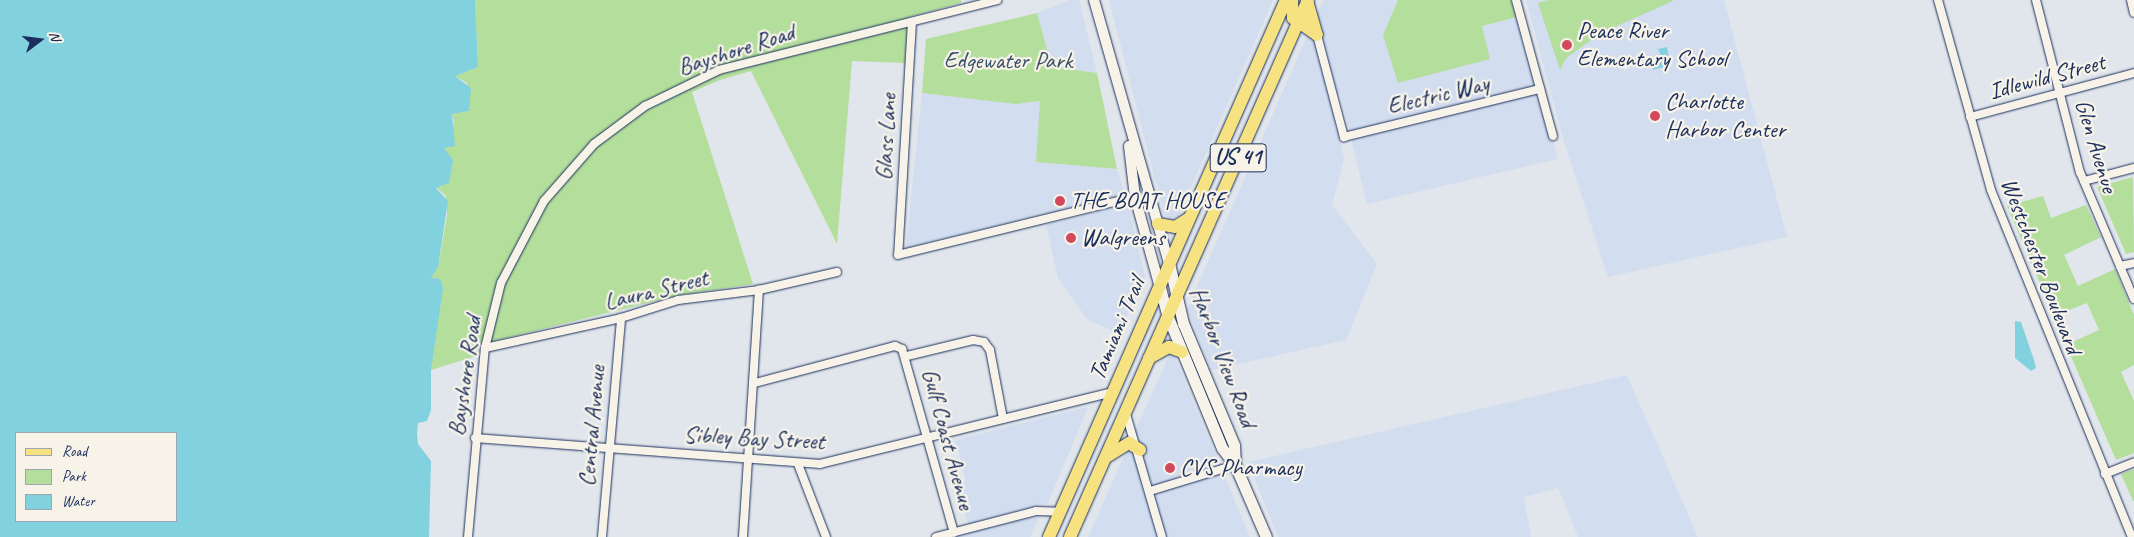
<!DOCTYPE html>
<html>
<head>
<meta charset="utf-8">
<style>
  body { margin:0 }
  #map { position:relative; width:2134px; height:537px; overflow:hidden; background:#e1e6ec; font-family:Caveat,sans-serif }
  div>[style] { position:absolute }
  .built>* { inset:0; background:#d2ddef }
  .green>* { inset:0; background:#b3de9c }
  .water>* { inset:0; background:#81d1de }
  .roads { filter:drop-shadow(0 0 1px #1b2f5e) drop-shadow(0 0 1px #1b2f5e) }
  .minor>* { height:8px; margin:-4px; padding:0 4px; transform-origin:4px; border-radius:4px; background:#f7f3e8 }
  .tertiary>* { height:10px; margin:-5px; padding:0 5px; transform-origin:5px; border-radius:5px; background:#f7f3e8 }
  .secondary>* { height:11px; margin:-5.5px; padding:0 5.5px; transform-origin:5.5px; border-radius:5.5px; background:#f7f3e8 }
  .primary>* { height:12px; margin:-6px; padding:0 6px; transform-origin:6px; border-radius:6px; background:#f7e281 }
  .dots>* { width:14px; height:14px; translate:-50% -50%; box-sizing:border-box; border:2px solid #f7f3e8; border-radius:50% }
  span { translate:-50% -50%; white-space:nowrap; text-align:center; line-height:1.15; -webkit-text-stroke:4.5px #f7f3e8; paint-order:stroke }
  .shield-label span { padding:1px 4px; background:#f7f3e8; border:1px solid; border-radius:4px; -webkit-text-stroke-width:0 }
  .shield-label { font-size:22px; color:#1b2f5e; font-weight:700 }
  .poi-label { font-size:24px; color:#1b2f5e }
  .left { translate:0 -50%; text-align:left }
  .street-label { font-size:24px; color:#1b2f5e }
  .park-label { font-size:24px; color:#39526a }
  .legend { position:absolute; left:15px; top:432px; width:162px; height:90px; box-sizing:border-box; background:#f7f3e8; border:1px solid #9fa5b1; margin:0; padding:6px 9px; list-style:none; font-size:15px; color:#1b2f5e }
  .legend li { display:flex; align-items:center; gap:10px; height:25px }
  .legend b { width:25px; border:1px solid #9fa5b1 }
  .north { position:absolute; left:15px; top:15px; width:50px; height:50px; -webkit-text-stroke:4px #f7f3e8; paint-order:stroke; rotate:75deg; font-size:14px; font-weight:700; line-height:20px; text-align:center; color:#1b2f5e }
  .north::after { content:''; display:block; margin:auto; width:18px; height:22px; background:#1b2f5e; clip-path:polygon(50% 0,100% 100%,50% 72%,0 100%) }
</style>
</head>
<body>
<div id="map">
  <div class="built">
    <i style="clip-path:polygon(1070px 0,1079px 0,1097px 73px,1052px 67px,1037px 13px)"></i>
    <i style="clip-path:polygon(1109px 0,1273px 0,1179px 215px,1170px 219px,1164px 214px)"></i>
    <i style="clip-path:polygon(1323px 0,1398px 0,1383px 35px,1490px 59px,1482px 26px,1517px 17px,1558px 159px,1367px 204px,1340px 94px,1329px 96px,1344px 159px,1332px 205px,1377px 264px,1346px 340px,1211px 370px,1187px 309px)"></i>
    <i style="clip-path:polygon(1526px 0,1724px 0,1787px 237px,1608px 277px,1564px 142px)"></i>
    <i style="clip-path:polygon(922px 93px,1017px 104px,1041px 101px,1036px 162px,1117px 169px,1125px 194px,906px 248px)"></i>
    <i style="clip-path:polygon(1128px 204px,1145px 276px,1119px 334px,1087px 319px,1058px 278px,1046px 225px)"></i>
    <i style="clip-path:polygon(1170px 353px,1174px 355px,1250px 537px,1088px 537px)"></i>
    <i style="clip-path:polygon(1627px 375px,1698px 537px,1578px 537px,1558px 488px,1524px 497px,1531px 537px,1278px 537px,1248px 462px)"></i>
    <i style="clip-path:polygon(1088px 407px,1048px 503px,968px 524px,957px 483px,966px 480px,955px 440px)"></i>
    <i style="clip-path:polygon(1041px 513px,1030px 537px,952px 537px,996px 525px)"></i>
  </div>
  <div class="green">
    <i style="clip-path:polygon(475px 0,961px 0,961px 3px,909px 17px,905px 63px,852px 61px,837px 244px,751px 71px,720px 80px,692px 92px,753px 284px,680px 295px,478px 345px,476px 356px,431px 370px,437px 279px,431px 278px,438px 267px,447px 215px,446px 196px,436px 187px,441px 187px,444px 147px,454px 123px,452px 114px,469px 111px,467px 83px,455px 76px,478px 67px)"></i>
    <i style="clip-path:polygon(1398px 0,1511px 0,1517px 17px,1482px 26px,1490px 59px,1398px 83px,1383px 35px)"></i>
    <i style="clip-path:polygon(1548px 0,1672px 0,1673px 1px,1601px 33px,1566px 58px,1560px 70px,1538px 3px)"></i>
    <i style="clip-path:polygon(1037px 13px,1052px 67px,1097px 73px,1117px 169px,1036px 162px,1040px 101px,1016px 104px,922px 93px,926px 39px)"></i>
    <i style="clip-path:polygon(2133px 177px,2134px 252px,2126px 254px,2097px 187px)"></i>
    <i style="clip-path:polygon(2043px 196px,2051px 218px,2086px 205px,2101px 237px,2064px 255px,2078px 286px,2115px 269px,2134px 315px,2134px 365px,2121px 372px,2134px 401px,2134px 453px,2116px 460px,2066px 345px,2099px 330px,2087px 303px,2054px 316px,2007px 206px)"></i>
    <i style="clip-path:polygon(2134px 469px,2134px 501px,2133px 501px,2121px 474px)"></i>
  </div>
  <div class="water">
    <i style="clip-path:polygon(evenodd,0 0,475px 0,478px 67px,455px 76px,471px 88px,469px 111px,452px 114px,455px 146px,444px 148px,453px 160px,449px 183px,436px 188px,448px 201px,438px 267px,431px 278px,440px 279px,443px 288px,431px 370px,431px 410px,427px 421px,418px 423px,417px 434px,418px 444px,431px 461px,429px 537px,0 537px,0 0,16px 433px,176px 433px,176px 521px,16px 521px,16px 433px)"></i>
    <i style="clip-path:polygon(1667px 47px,1670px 65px,1653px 70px,1651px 62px,1662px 58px,1658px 49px)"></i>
    <i style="clip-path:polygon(2015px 321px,2021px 322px,2034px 360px,2036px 368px,2031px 371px,2015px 358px)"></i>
  </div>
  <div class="roads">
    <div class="minor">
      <i style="left:1516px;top:0;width:141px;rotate:74.8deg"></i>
      <i style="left:1938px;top:0;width:197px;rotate:74.4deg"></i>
      <i style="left:1991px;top:190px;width:375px;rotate:67.9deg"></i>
      <i style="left:2036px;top:0;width:178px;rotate:75.7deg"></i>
      <i style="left:2080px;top:172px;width:138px;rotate:67deg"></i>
      <i style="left:2131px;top:0;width:13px;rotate:77deg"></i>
      <i style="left:912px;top:22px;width:233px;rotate:93.4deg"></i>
      <i style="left:898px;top:255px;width:244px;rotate:-13.8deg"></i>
      <i style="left:1317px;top:35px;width:106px;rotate:75.2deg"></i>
      <i style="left:1344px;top:137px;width:202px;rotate:-13.8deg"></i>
      <i style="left:1970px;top:117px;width:170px;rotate:-15deg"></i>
      <i style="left:2084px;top:181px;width:52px;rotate:-14.6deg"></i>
      <i style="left:2120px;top:266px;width:14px;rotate:-12deg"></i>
      <i style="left:485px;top:348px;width:139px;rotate:-12.4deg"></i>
      <i style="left:621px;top:318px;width:60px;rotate:-17.5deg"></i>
      <i style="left:678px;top:300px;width:82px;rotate:-7deg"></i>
      <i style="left:759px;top:290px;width:80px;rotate:-13deg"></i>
      <i style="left:907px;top:356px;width:68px;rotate:-13.6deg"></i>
      <i style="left:973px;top:340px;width:11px;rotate:10deg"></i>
      <i style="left:984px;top:342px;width:10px;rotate:53deg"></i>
      <i style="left:990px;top:350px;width:70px;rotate:79.3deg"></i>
      <i style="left:755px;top:383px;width:145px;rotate:-14.8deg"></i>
      <i style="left:895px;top:346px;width:8px;rotate:23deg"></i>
      <i style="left:902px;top:349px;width:191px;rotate:74.2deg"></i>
      <i style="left:1126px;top:414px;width:128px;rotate:73.7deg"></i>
      <i style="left:475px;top:438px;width:346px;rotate:4.3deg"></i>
      <i style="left:820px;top:464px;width:302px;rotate:-13.8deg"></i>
      <i style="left:798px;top:464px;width:78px;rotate:69deg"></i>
      <i style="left:2105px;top:474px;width:31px;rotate:-22deg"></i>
      <i style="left:1150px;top:491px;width:89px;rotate:-17deg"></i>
      <i style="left:468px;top:537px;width:190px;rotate:-84.9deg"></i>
      <i style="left:485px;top:348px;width:67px;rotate:-76.2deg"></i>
      <i style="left:501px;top:283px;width:93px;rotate:-62.3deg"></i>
      <i style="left:544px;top:201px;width:76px;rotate:-48.7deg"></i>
      <i style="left:594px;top:144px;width:64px;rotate:-36.7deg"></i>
      <i style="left:645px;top:106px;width:82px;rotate:-25.9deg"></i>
      <i style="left:719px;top:70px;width:287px;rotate:-14.1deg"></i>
      <i style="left:602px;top:537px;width:220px;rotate:-85deg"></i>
      <i style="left:743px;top:537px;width:248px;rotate:-86.3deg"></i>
      <i style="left:936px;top:537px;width:103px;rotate:-14.6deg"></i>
      <i style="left:1036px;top:511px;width:24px;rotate:2deg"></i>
    </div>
    <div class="tertiary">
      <i style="left:1094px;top:0;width:273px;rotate:74.1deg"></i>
      <i style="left:1129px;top:146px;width:51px;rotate:83.3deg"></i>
      <i style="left:1135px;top:197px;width:90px;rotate:74.6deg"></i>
    </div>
    <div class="secondary">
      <i style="left:1169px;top:263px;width:62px;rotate:76.9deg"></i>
      <i style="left:1183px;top:323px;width:132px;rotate:67.3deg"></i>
      <i style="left:1234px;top:445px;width:20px;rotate:87deg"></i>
      <i style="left:1159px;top:284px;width:34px;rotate:75deg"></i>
      <i style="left:1168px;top:317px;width:142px;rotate:67.6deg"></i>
      <i style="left:1222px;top:448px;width:21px;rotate:53deg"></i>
      <i style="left:1235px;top:465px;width:78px;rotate:66.7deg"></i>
    </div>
    <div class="primary">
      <i style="left:1292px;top:0;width:18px;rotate:87deg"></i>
      <i style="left:1293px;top:18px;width:29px;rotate:35deg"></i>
      <i style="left:1307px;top:1px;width:35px;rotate:74deg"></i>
      <i style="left:1158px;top:224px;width:17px;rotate:10deg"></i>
      <i style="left:1175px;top:227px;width:15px;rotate:-32deg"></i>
      <i style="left:1149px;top:358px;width:23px;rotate:-29deg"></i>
      <i style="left:1169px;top:347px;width:14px;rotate:21deg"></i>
      <i style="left:1108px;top:456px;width:25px;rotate:-32deg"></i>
      <i style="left:1129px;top:443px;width:13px;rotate:32deg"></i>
      <i style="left:1049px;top:537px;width:587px;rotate:-66.19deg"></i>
      <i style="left:1070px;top:537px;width:587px;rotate:-66.1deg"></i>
    </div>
  </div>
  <div class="dots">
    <i style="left:1567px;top:45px;background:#d1495b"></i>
    <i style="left:1655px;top:116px;background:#d1495b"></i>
    <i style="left:1060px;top:201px;background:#d1495b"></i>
    <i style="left:1071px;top:238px;background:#d1495b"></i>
    <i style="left:1170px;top:468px;background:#d1495b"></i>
  </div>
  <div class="shield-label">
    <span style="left:1238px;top:158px">US 41</span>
  </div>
  <div class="poi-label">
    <span class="left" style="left:1577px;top:45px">Peace River<br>Elementary School</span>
    <span class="left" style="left:1665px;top:116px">Charlotte<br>Harbor Center</span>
    <span class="left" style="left:1070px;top:201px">THE BOAT HOUSE</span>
    <span class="left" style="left:1081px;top:238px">Walgreens</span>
    <span class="left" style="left:1180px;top:468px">CVS Pharmacy</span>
  </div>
  <div class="street-label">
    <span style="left:736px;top:50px;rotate:-18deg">Bayshore Road</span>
    <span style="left:2047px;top:77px;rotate:-15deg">Idlewild Street</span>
    <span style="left:1438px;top:95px;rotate:-14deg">Electric Way</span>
    <span style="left:886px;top:137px;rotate:-87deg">Glass Lane</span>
    <span style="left:2096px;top:146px;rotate:73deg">Glen Avenue</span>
    <span style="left:2041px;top:266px;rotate:69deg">Westchester Boulevard</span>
    <span style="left:656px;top:290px;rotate:-14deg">Laura Street</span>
    <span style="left:1117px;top:329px;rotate:-67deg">Tamiami Trail</span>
    <span style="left:1223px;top:357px;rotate:69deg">Harbor View Road</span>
    <span style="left:465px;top:376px;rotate:-82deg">Bayshore Road</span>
    <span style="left:592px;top:426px;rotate:-85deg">Central Avenue</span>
    <span style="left:754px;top:438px;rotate:3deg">Sibley Bay Street</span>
    <span style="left:948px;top:439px;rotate:75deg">Gulf Coast Avenue</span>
  </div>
  <div class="park-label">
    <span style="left:1008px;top:61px">Edgewater Park</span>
  </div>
  <ul class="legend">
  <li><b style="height:6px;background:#f7e281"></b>Road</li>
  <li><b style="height:14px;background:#b3de9c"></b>Park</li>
  <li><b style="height:14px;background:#81d1de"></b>Water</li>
  </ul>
  <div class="north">N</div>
</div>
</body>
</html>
